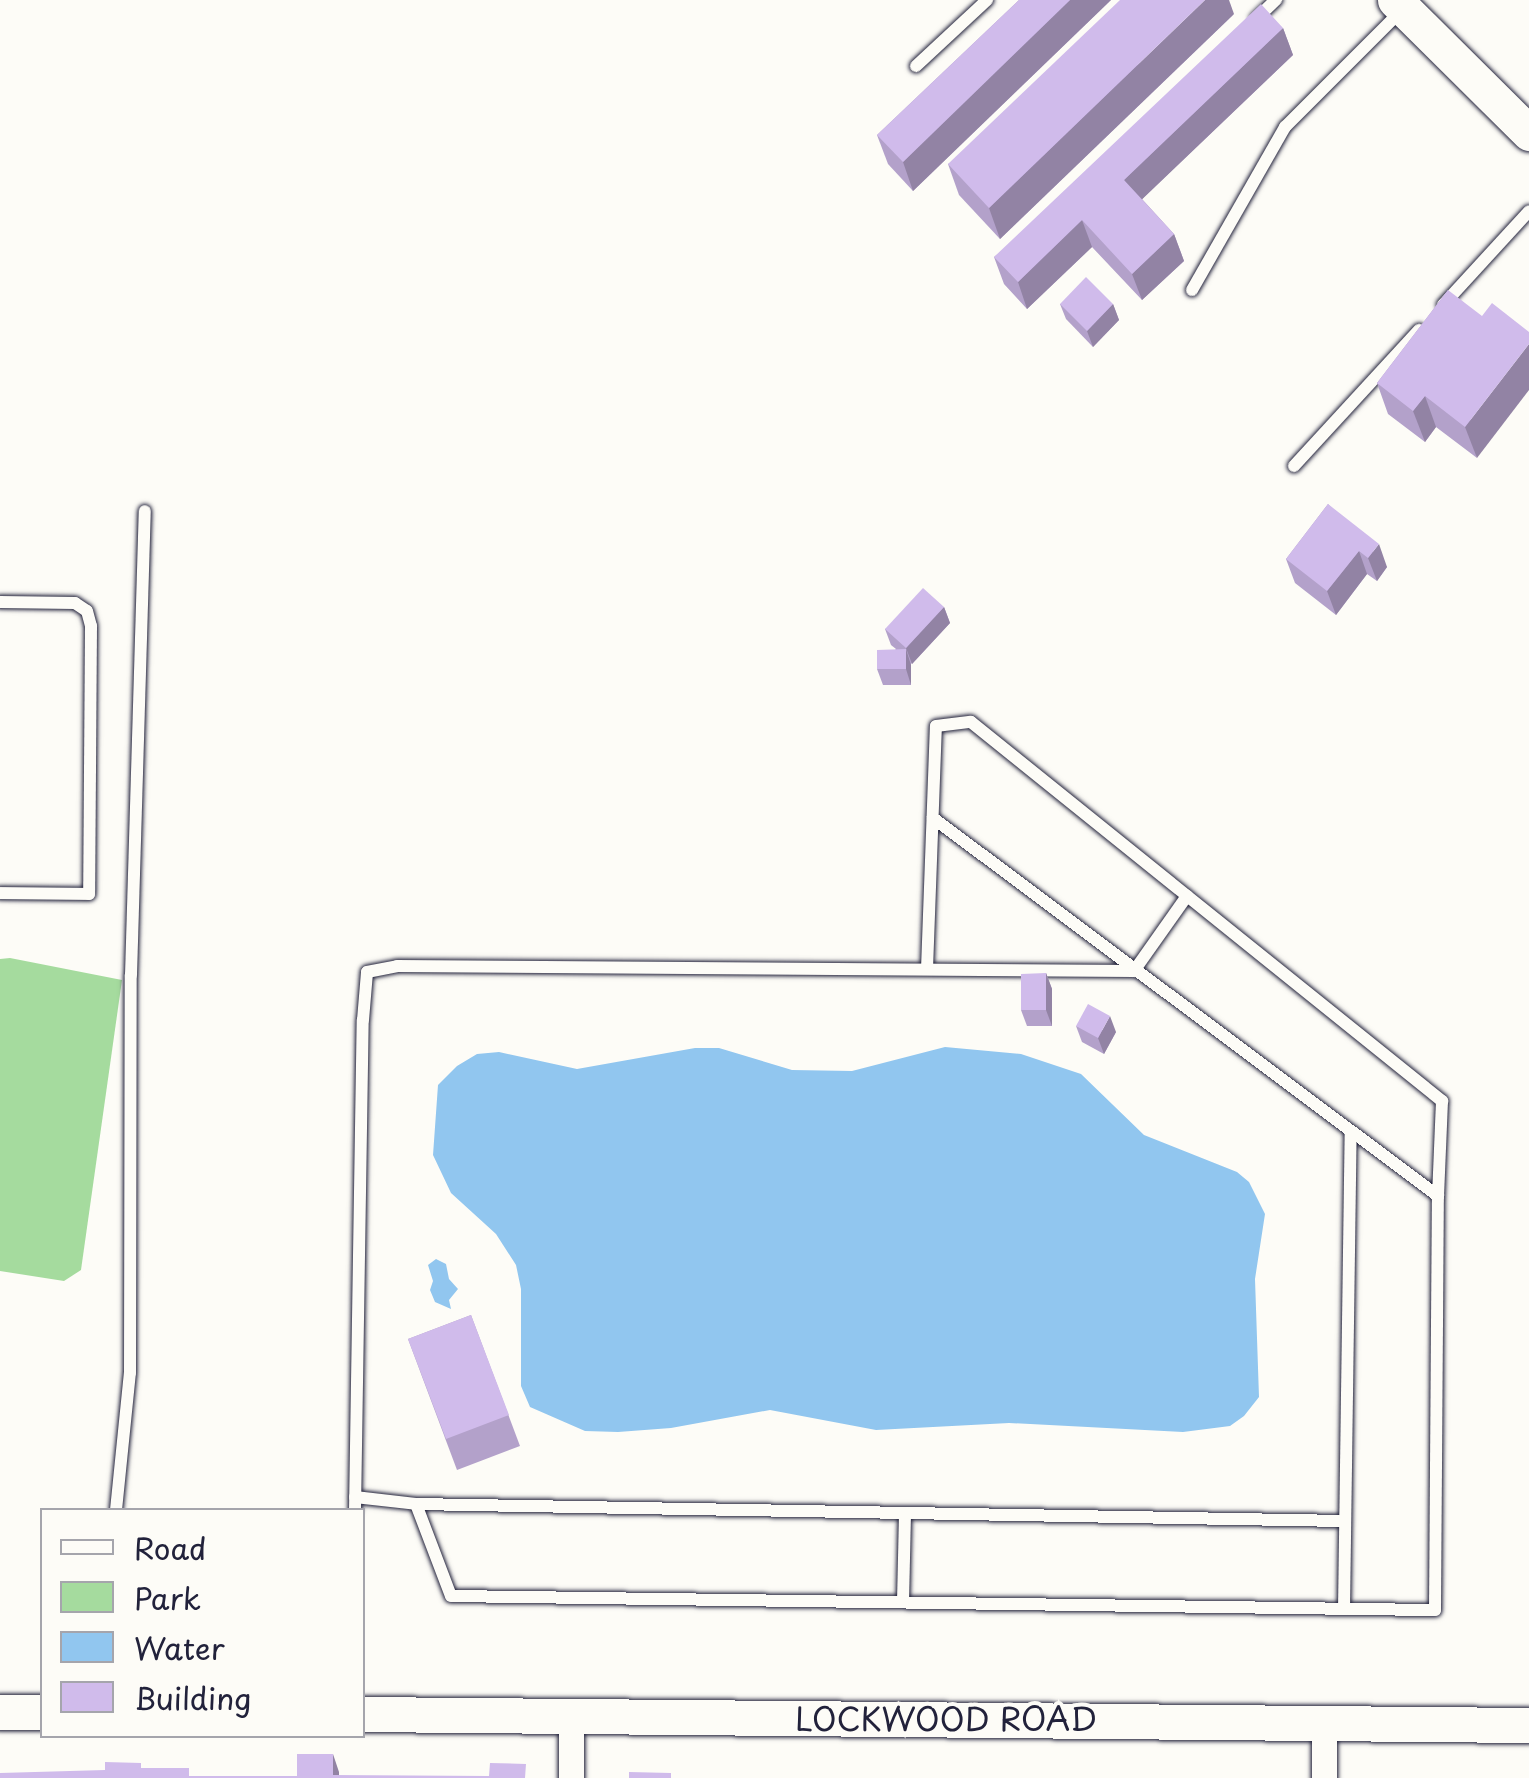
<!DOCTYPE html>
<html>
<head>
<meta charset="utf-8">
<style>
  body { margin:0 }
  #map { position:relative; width:1529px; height:1778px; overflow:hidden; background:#fdfcf7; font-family:"Playpen Sans",sans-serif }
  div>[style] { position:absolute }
  .green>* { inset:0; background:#a5db9e }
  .water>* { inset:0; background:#91c6ef }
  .roads { filter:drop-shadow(0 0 2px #22223b) drop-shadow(0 0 2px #22223b) }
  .service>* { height:12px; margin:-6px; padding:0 6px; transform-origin:6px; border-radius:6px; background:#fdfcf7 }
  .minor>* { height:25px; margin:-12.5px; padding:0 12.5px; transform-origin:12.5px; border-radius:12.5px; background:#fdfcf7 }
  .secondary>* { height:35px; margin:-17.5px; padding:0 17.5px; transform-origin:17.5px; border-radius:17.5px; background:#fdfcf7 }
  .wall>* { inset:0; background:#b3a1ca }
  .shaded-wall>* { inset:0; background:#9283a4 }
  .building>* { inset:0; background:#d0bbeb }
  span { translate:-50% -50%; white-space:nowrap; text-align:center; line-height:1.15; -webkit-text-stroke:8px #fdfcf7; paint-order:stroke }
  .street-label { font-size:32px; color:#22223b }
  .legend { position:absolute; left:40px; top:1508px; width:325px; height:230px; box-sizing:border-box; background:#fdfcf7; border:2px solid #a5a5ac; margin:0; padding:12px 18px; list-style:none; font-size:30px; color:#22223b }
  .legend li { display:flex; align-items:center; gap:20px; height:50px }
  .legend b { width:50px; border:2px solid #a5a5ac }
</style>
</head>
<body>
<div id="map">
  <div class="green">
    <i style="clip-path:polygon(10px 958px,122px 980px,81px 1270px,64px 1281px,0 1271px,0 959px)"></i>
  </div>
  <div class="water">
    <i style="clip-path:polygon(945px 1047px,1021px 1054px,1081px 1074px,1144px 1135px,1237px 1172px,1249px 1182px,1265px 1214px,1255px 1279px,1259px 1397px,1244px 1416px,1230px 1426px,1183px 1432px,1009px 1423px,876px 1430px,770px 1410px,671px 1428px,618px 1432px,585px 1431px,530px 1407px,521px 1386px,521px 1289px,516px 1265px,496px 1234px,451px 1193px,433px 1155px,438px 1085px,457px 1066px,477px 1054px,499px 1052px,577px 1069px,695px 1048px,719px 1048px,792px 1070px,852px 1071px)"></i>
    <i style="clip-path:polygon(436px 1259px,446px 1264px,449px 1279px,458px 1289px,449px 1300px,451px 1309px,435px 1302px,430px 1290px,433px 1281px,428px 1265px)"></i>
  </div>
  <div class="roads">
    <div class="service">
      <i style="left:1256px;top:19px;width:28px;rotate:-44deg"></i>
      <i style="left:916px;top:66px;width:97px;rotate:-42.9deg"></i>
      <i style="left:1192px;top:290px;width:188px;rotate:-60.3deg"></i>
      <i style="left:1285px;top:127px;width:165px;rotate:-45deg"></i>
      <i style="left:1443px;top:305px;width:127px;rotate:-47.5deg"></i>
      <i style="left:1294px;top:466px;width:185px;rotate:-47.4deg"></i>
      <i style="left:0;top:602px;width:75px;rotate:0.8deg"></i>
      <i style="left:75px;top:603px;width:14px;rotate:34deg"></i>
      <i style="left:87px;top:611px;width:16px;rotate:75deg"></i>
      <i style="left:91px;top:626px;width:268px;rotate:90.4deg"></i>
      <i style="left:89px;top:894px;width:89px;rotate:-179.4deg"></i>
      <i style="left:927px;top:969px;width:243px;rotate:-87.9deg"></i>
      <i style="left:936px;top:726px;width:35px;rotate:-7deg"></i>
      <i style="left:971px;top:722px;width:605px;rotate:38.82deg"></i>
      <i style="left:1442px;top:1101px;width:95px;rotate:92.4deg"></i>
      <i style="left:355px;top:1497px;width:61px;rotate:6.5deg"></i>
      <i style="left:416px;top:1504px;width:98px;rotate:69.2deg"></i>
      <i style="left:451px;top:1596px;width:984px;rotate:0.82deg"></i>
      <i style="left:1435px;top:1610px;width:414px;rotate:-89.6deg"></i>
      <i style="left:1438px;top:1196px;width:631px;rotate:-143.18deg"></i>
      <i style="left:416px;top:1504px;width:929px;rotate:1.05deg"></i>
      <i style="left:116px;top:1510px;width:138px;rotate:-84.2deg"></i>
      <i style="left:130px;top:1373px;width:398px;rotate:-89.9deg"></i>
      <i style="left:131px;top:975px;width:464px;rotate:-88.3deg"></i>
      <i style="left:355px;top:1510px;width:490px;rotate:-89.1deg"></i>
      <i style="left:363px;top:1020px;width:48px;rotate:-85.2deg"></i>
      <i style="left:367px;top:972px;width:31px;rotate:-11deg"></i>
      <i style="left:397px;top:966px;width:737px;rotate:0.39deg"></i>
      <i style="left:1134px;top:971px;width:92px;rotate:-54.8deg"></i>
      <i style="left:903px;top:1602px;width:89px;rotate:-88.7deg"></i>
      <i style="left:1344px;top:1609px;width:477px;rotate:-89.2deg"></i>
    </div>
    <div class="minor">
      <i style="left:571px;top:1778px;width:63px;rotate:-90deg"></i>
      <i style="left:1324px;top:1778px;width:57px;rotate:-90deg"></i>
    </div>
    <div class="secondary">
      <i style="left:1395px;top:0;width:189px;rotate:44.8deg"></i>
      <i style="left:0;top:1712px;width:42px"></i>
      <i style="left:362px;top:1714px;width:1167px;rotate:0.54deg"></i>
    </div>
  </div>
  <div class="wall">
    <i style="clip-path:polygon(1019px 0,1111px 0,913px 191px,888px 164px,877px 135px)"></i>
    <i style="clip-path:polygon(1234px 14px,1000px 239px,959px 195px,948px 164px)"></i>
    <i style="clip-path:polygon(1283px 28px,1293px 55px,1142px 199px,1174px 234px,1184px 261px,1142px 300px,1092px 247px,1027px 309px,1004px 284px,994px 257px)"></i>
    <i style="clip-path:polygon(1448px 290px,1477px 458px,1436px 427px,1425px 442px,1388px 414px,1377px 383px)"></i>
    <i style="clip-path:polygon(1060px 304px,1113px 304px,1119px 320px,1093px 347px,1066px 319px)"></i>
    <i style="clip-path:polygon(1328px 504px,1387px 567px,1377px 581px,1367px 574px,1336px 615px,1295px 583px,1286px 559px)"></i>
    <i style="clip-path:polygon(944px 607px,950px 623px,912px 664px,911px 663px,911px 685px,883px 685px,877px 669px,896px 649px,891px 645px,885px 629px)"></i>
    <i style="clip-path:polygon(1046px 973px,1052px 989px,1052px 1026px,1027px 1026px,1021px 1010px)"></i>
    <i style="clip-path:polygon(1076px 1026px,1116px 1032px,1104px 1054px,1082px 1042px)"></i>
    <i style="clip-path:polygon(471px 1315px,520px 1446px,457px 1470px,408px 1339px)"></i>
  </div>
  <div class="shaded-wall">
    <i style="clip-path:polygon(1070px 0,1111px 0,913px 191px,903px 162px)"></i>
    <i style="clip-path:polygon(1205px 0,1229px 0,1234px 14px,1000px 239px,989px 208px)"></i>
    <i style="clip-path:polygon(1283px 28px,1293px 55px,1134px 207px,1124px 180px)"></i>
    <i style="clip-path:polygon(1082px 220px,1092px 247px,1027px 309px,1018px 282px)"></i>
    <i style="clip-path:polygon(1174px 234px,1184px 261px,1142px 300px,1132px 274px)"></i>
    <i style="clip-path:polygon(1113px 304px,1119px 320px,1093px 347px,1087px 331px)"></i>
    <i style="clip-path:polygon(1529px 344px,1529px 390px,1477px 458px,1465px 427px)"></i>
    <i style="clip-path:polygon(1425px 396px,1436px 427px,1425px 442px,1413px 411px)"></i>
    <i style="clip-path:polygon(1379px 544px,1387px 567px,1377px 581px,1368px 558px)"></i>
    <i style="clip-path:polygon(1359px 551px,1367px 574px,1336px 615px,1327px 591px)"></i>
    <i style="clip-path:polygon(944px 607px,950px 623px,912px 664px,906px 648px)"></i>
    <i style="clip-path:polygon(906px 649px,911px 665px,911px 685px,906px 669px)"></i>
    <i style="clip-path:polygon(1046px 973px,1052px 989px,1052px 1026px,1046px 1010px)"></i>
    <i style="clip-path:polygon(1110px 1016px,1116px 1032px,1104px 1054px,1098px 1038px)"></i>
    <i style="clip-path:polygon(333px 1754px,339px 1772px,339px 1778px,333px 1775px)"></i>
  </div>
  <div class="building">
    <i style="clip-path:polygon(1019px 0,1070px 0,903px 162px,877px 135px)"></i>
    <i style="clip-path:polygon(1120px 0,1205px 0,989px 208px,948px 164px)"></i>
    <i style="clip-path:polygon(1261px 4px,1283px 28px,1124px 180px,1174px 234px,1132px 274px,1082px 220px,1018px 282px,994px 257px)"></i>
    <i style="clip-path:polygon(1086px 277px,1113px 304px,1087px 331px,1060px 304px)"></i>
    <i style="clip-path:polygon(1448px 290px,1482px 316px,1492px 303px,1529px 332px,1529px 344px,1465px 427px,1425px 396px,1413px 411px,1377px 383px)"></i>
    <i style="clip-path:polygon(1328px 504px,1379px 544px,1368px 558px,1359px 551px,1327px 591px,1286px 559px)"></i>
    <i style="clip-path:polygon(923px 588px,944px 607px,906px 648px,885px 629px)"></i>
    <i style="clip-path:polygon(906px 649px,906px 669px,877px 669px,877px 650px)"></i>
    <i style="clip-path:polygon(1046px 973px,1046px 1010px,1021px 1010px,1021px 974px)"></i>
    <i style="clip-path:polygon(1088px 1004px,1110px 1016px,1098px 1038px,1076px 1026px)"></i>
    <i style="clip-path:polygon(471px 1315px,509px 1415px,446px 1439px,408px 1339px)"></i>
    <i style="clip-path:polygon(297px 1754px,333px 1754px,333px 1775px,489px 1776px,490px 1763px,526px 1764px,525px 1778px,0 1778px,0 1773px,105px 1770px,105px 1762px,141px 1763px,141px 1768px,189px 1768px,189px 1776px,297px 1776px)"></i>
    <i style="clip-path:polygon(629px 1772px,671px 1773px,671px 1778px,629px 1778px)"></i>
  </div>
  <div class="street-label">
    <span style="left:946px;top:1718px">LOCKWOOD ROAD</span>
  </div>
  <ul class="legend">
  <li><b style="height:12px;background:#fdfcf7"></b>Road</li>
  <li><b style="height:28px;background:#a5db9e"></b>Park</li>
  <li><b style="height:28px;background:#91c6ef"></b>Water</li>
  <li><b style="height:28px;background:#d0bbeb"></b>Building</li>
  </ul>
</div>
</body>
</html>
